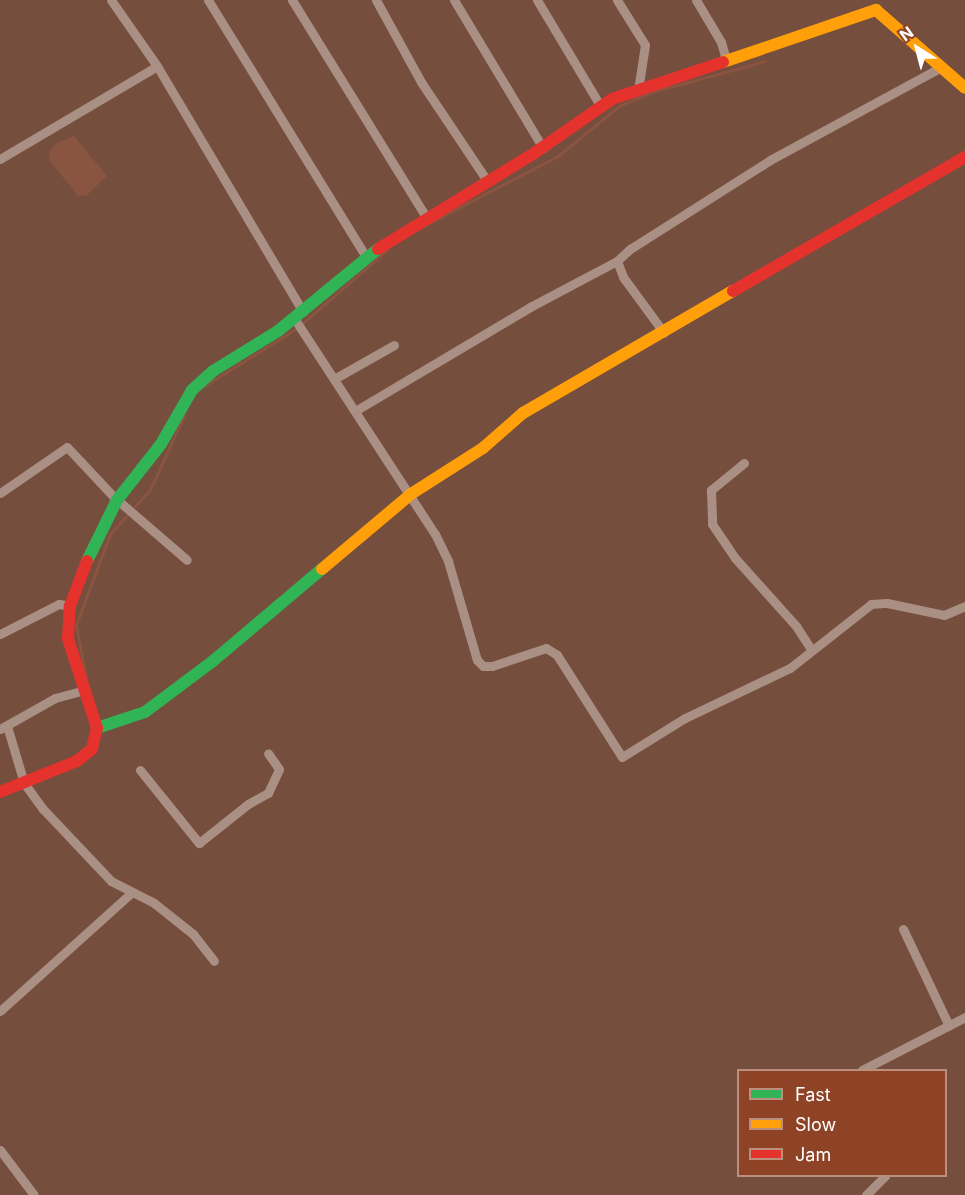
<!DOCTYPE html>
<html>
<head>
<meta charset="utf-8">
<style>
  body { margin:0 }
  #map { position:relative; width:965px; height:1195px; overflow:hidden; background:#764e3e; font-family:Inter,sans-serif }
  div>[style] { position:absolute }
  .water>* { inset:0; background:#895440 }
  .stream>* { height:3px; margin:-1.5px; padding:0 1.5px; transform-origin:1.5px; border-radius:1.5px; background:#895440 }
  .street>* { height:9px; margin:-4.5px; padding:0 4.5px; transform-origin:4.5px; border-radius:4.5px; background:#aa8f85 }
  .fast>* { height:12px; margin:-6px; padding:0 6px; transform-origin:6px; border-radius:6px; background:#30b455 }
  .slow>* { height:12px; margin:-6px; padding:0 6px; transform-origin:6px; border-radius:6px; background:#ff9f0a }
  .jam>* { height:12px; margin:-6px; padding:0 6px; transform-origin:6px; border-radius:6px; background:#e5322d }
  span { translate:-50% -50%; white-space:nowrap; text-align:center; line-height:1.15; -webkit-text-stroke:5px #8e4326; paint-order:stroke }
  .legend { position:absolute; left:737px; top:1069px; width:210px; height:108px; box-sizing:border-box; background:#8e4326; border:2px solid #bb8e7d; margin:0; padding:8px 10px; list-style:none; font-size:18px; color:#fff }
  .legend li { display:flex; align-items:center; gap:12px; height:30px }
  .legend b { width:30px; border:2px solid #bb8e7d }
  .north { position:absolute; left:887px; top:18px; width:60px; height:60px; -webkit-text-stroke:4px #8e4326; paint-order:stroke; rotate:324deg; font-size:16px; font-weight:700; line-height:24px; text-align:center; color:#fff }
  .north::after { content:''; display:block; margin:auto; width:21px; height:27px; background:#fff; clip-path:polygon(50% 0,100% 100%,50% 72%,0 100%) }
</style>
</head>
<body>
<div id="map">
  <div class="water">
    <i style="clip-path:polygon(74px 136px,107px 176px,87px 195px,78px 196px,49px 160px,50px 150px,57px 143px)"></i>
  </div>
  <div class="stream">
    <i style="left:420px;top:228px;width:156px;rotate:-27.6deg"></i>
    <i style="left:558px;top:156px;width:79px;rotate:-39.3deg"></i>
    <i style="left:619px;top:106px;width:36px;rotate:-23deg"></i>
    <i style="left:652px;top:92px;width:117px;rotate:-15.3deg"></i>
    <i style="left:304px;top:322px;width:111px;rotate:-41deg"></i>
    <i style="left:204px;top:386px;width:110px;rotate:-31.9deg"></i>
    <i style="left:135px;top:506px;width:22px;rotate:-47deg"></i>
    <i style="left:150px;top:490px;width:82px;rotate:-65.6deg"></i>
    <i style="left:86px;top:678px;width:54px;rotate:-100.7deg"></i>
    <i style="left:76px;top:625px;width:97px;rotate:-69.5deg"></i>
    <i style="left:110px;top:534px;width:28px;rotate:-48deg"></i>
  </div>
  <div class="street">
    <i style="left:111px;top:0;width:80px;rotate:55.1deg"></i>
    <i style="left:157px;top:66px;width:286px;rotate:59.3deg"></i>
    <i style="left:208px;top:0;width:302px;rotate:58.4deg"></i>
    <i style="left:292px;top:0;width:255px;rotate:58.3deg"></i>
    <i style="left:376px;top:0;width:94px;rotate:61.2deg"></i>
    <i style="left:421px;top:82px;width:120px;rotate:56.2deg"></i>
    <i style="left:454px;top:0;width:173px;rotate:59deg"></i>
    <i style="left:537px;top:0;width:125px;rotate:59.1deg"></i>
    <i style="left:617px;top:0;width:53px;rotate:58.1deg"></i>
    <i style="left:645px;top:45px;width:46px;rotate:98.8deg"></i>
    <i style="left:696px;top:0;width:49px;rotate:59.2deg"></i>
    <i style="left:721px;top:42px;width:18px;rotate:74deg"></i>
    <i style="left:0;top:159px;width:182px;rotate:-30.6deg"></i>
    <i style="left:617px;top:261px;width:17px;rotate:69deg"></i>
    <i style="left:623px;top:277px;width:69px;rotate:53.8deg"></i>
    <i style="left:294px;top:318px;width:258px;rotate:56.9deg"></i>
    <i style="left:435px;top:534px;width:30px;rotate:64deg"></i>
    <i style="left:448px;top:561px;width:103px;rotate:73.7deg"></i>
    <i style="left:477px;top:660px;width:8px;rotate:45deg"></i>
    <i style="left:483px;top:666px;width:9px"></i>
    <i style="left:492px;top:666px;width:57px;rotate:-18.4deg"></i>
    <i style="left:546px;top:648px;width:13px;rotate:32deg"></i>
    <i style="left:557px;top:655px;width:121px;rotate:57.5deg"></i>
    <i style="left:622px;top:757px;width:74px;rotate:-31.8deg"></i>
    <i style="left:685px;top:718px;width:116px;rotate:-25.5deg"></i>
    <i style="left:790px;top:668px;width:103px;rotate:-38.3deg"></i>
    <i style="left:871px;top:604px;width:16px;rotate:-4deg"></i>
    <i style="left:887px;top:603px;width:58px;rotate:11.9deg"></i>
    <i style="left:944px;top:615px;width:23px;rotate:-23deg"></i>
    <i style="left:334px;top:379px;width:69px;rotate:-29.5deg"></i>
    <i style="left:355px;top:411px;width:204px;rotate:-30.7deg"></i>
    <i style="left:530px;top:307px;width:98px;rotate:-27.9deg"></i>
    <i style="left:617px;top:261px;width:18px;rotate:-43deg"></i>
    <i style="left:630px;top:249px;width:166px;rotate:-32.4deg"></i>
    <i style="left:770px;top:160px;width:195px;rotate:-28.5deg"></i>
    <i style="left:744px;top:463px;width:43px;rotate:140.7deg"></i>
    <i style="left:711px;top:490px;width:34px;rotate:88deg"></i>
    <i style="left:712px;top:524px;width:41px;rotate:55.9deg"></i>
    <i style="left:735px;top:558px;width:91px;rotate:48.1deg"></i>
    <i style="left:796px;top:626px;width:27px;rotate:57deg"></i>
    <i style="left:0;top:493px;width:81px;rotate:-34.5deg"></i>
    <i style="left:67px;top:447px;width:69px;rotate:46.8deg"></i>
    <i style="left:114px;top:497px;width:96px;rotate:40.8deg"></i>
    <i style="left:0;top:634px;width:66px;rotate:-27deg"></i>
    <i style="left:59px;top:604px;width:11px;rotate:10deg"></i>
    <i style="left:7px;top:726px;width:59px;rotate:73.4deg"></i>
    <i style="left:24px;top:783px;width:32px;rotate:54deg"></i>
    <i style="left:43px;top:809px;width:99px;rotate:46.6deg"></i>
    <i style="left:111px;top:881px;width:48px;rotate:27.1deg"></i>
    <i style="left:154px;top:903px;width:50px;rotate:38.5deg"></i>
    <i style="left:193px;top:934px;width:34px;rotate:52deg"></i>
    <i style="left:0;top:729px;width:63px;rotate:-29.4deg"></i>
    <i style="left:55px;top:698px;width:30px;rotate:-15deg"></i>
    <i style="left:140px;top:770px;width:94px;rotate:51.1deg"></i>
    <i style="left:199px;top:843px;width:63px;rotate:-38.5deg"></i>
    <i style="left:248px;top:804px;width:23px;rotate:-29deg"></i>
    <i style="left:268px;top:793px;width:26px;rotate:-65deg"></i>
    <i style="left:279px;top:769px;width:19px;rotate:-125deg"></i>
    <i style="left:903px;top:929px;width:107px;rotate:64.6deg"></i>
    <i style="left:0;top:1011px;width:176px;rotate:-42deg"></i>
    <i style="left:862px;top:1070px;width:116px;rotate:-27.2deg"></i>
    <i style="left:0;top:1150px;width:56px;rotate:52.9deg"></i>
    <i style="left:866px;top:1195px;width:27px;rotate:-45deg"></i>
  </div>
  <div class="fast">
    <i style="left:87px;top:561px;width:68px;rotate:-63.8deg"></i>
    <i style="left:117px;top:500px;width:71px;rotate:-51.8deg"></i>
    <i style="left:161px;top:444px;width:62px;rotate:-60.1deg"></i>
    <i style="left:192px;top:390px;width:28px;rotate:-42deg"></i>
    <i style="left:213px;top:371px;width:76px;rotate:-31.6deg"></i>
    <i style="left:278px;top:331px;width:129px;rotate:-39.4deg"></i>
    <i style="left:97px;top:728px;width:51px;rotate:-18.4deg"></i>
    <i style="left:145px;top:712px;width:85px;rotate:-36.9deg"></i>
    <i style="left:213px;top:661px;width:143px;rotate:-40.2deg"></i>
  </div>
  <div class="slow">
    <i style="left:723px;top:62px;width:162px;rotate:-18.8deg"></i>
    <i style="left:876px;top:10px;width:118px;rotate:41.2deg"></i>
    <i style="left:322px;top:569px;width:116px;rotate:-40.1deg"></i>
    <i style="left:411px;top:494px;width:85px;rotate:-32.6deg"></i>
    <i style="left:483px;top:448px;width:53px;rotate:-41.2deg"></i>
    <i style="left:523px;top:413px;width:243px;rotate:-30.2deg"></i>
  </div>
  <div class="jam">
    <i style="left:378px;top:249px;width:182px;rotate:-31.5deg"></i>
    <i style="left:533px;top:154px;width:96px;rotate:-34.8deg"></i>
    <i style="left:612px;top:99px;width:117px;rotate:-18.4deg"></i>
    <i style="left:733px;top:291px;width:268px;rotate:-30deg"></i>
    <i style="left:0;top:792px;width:83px;rotate:-21.9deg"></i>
    <i style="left:77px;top:761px;width:19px;rotate:-39deg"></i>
    <i style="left:92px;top:749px;width:22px;rotate:-77deg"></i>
    <i style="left:97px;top:728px;width:94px;rotate:-108deg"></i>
    <i style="left:68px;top:639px;width:33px;rotate:-87deg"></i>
    <i style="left:70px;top:606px;width:48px;rotate:-69.3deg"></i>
  </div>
  <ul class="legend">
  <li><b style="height:8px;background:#30b455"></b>Fast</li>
  <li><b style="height:8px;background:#ff9f0a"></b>Slow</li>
  <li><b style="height:8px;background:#e5322d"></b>Jam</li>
  </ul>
  <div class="north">N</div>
</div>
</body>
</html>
